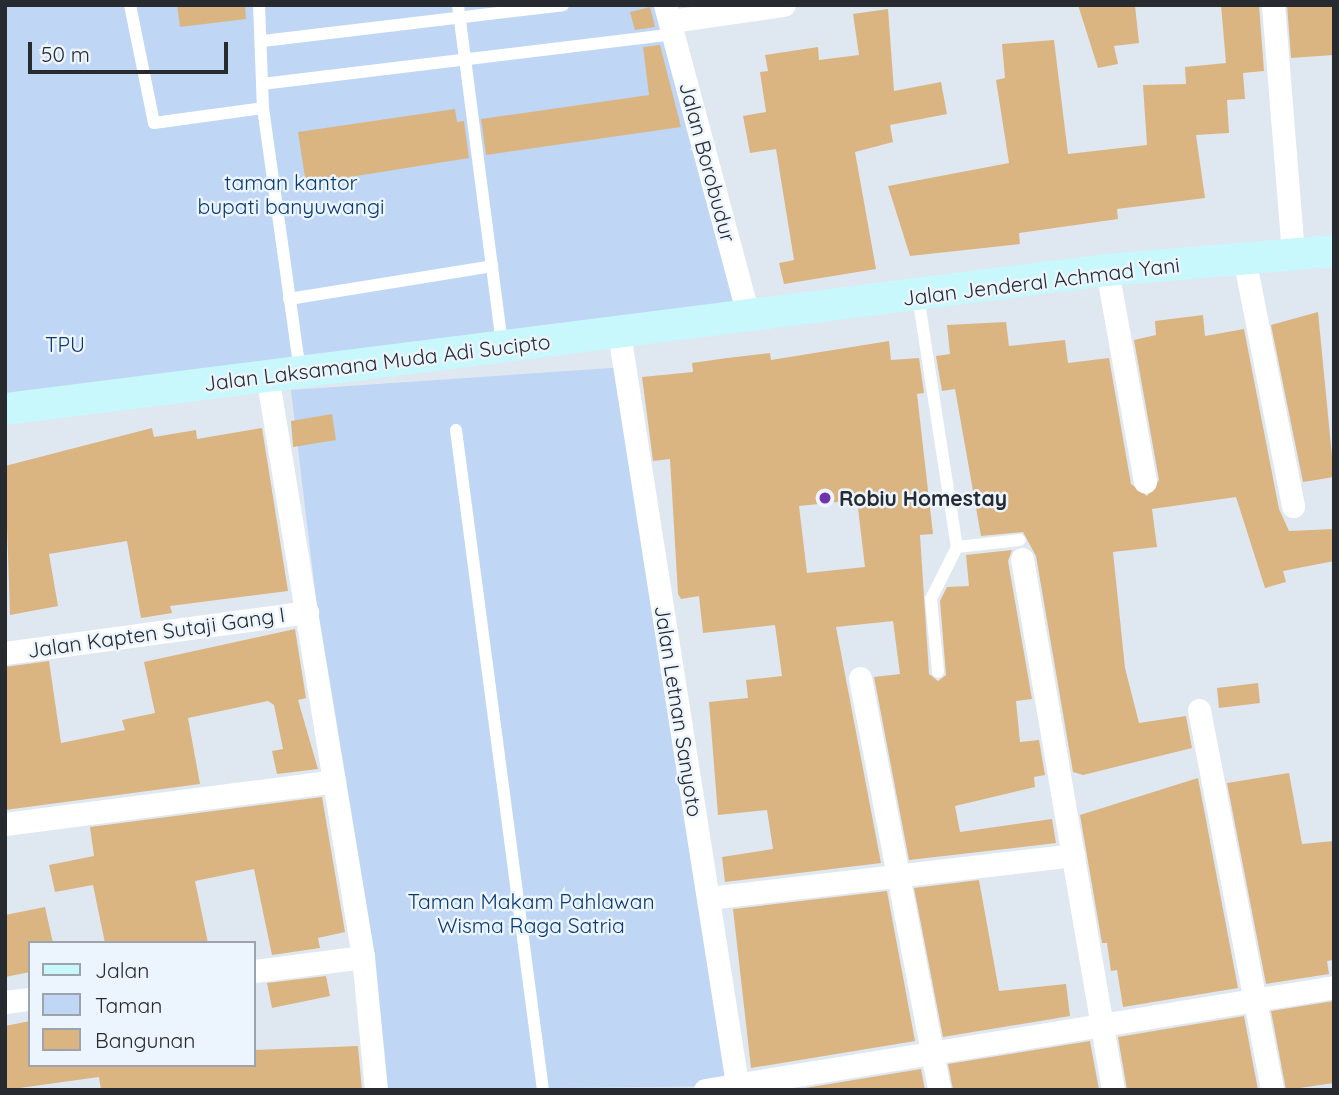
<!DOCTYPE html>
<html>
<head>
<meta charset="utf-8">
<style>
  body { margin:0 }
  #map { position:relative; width:1339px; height:1095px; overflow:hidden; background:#dfe7f1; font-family:Quicksand,sans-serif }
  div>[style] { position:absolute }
  .green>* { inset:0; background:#bfd6f5 }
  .building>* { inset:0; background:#dab582 }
  .lane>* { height:12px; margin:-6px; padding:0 6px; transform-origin:6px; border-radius:6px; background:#fff }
  .street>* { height:23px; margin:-11.5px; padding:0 11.5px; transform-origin:11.5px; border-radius:11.5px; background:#fff }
  .secondary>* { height:32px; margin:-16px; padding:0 16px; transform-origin:16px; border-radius:16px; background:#c8f8fb }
  .dots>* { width:19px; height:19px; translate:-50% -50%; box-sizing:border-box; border:4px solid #ecf4fe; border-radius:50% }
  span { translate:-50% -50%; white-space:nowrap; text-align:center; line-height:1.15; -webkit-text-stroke:5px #ecf4fe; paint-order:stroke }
  .street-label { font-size:21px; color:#272a2e }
  .park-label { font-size:21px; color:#093a72 }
  .poi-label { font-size:21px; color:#272a2e; font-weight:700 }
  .left { translate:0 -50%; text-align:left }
  .frame { position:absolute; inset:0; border:7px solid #272a2e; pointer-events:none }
  .legend { position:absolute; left:28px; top:941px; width:228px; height:126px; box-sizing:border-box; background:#ecf4fe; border:2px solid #9da3ab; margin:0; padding:9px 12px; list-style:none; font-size:21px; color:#272a2e }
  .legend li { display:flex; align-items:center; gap:14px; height:35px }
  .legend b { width:35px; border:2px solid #9da3ab }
  .scale { position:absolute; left:28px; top:42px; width:200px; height:32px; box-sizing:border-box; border:4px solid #272a2e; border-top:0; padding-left:9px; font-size:21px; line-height:24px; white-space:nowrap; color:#272a2e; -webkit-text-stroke:5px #ecf4fe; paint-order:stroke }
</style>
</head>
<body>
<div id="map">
  <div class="green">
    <i style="clip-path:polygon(5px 5px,661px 5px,749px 319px,5px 419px)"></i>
    <i style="clip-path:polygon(626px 367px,735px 1086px,375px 1090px,291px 390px)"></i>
  </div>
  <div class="building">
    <i style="clip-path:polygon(177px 5px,245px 5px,246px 19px,180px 27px)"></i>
    <i style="clip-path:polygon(1078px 5px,1135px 5px,1139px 43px,1114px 46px,1118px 64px,1098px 68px)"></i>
    <i style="clip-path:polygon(1221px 5px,1259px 5px,1264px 71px,1243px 73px,1245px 99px,1227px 100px,1229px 133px,1196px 135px,1205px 198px,1117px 209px,1118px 219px,1019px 233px,1020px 244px,910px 256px,888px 186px,1009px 163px,996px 80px,1005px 78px,1002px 44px,1054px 40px,1068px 154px,1147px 145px,1143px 85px,1186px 84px,1185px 67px,1226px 63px)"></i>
    <i style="clip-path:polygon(1287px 5px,1334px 5px,1334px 55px,1291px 58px)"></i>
    <i style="clip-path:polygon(650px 7px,655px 27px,635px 30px,630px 12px)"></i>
    <i style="clip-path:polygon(888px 9px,894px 91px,941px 82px,947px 114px,890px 125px,893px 142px,855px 152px,876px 269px,784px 284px,779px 263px,794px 260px,776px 149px,750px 153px,743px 116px,766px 112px,760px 72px,768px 71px,765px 55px,818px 47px,819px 60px,859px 55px,853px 14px)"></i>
    <i style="clip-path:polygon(660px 45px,681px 127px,486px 155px,481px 119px,649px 95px,643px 47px)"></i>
    <i style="clip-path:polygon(455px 109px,457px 122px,464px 121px,469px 158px,306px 184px,298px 132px)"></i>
    <i style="clip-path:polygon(1318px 312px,1334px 477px,1303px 482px,1271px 325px)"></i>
    <i style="clip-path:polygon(1203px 315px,1205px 336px,1244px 329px,1279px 509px,1289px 531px,1334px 529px,1334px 561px,1283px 571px,1286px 582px,1265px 588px,1236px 497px,1152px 509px,1157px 547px,1113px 552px,1125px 668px,1139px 723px,1186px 716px,1192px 748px,1083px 775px,1073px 772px,1036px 556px,1023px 532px,981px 536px,955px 389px,942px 391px,936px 356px,950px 354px,947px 325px,1006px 322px,1009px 346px,1065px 340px,1068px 363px,1109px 358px,1131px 484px,1147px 496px,1159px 480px,1134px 340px,1156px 335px,1155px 321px)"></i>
    <i style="clip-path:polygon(evenodd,889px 341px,891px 360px,919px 358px,924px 393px,917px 394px,933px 534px,920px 535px,929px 674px,938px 681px,946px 675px,940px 601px,947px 587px,969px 586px,966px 555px,1012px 550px,1008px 561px,1032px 699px,1016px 701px,1020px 742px,1039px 740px,1045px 775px,1034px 777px,1035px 787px,955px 806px,960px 832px,1052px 819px,1056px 843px,909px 860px,874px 677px,900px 674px,893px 621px,836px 627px,881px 863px,725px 882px,722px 857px,773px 849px,767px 810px,718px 815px,709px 702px,748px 698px,746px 680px,782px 676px,775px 625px,703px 633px,699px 596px,681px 599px,678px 594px,670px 459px,653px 461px,642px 377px,693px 372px,692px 363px,727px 358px,770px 353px,771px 360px,889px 341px,857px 500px,865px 567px,807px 573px,799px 506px,857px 500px)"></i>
    <i style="clip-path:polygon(332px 414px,336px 440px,293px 447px,291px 421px)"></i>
    <i style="clip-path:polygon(152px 428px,154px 437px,196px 430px,197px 439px,262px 428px,288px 591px,170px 606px,172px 613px,141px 618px,127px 541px,49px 554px,58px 606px,10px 615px,5px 466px)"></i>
    <i style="clip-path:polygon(295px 629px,306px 698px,298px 700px,318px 769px,277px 774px,272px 751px,283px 749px,274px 705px,268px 701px,188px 718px,200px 784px,5px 810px,5px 667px,49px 661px,61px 743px,125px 730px,122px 720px,155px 713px,144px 662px)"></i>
    <i style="clip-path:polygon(1258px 683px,1260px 703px,1219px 708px,1217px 688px)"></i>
    <i style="clip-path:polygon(1289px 773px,1302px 844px,1334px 841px,1334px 960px,1327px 961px,1329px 974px,1266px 984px,1227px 783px)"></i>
    <i style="clip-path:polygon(1198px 778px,1238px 988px,1123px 1007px,1117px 970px,1111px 971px,1107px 943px,1102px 943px,1080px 815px)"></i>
    <i style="clip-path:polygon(322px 797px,345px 932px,318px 938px,320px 948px,272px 955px,254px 869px,195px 881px,208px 943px,105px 943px,93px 885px,55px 892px,49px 865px,94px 856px,90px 827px)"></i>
    <i style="clip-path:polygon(979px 880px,999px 991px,1066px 984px,1070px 1016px,943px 1037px,914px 888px)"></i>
    <i style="clip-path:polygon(887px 891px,915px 1041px,751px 1068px,733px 909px)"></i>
    <i style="clip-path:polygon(45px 907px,53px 943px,30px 943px,30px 972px,5px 977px,5px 915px)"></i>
    <i style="clip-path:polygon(326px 976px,330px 996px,272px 1008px,267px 983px)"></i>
    <i style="clip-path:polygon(1334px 1001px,1334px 1083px,1286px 1090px,1271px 1011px)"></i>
    <i style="clip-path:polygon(1244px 1016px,1258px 1090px,1127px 1090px,1118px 1037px)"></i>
    <i style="clip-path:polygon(30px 1021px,30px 1065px,254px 1065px,254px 1050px,358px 1046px,362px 1090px,101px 1090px,99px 1077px,5px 1090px,5px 1026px)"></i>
    <i style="clip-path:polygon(1090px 1041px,1099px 1090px,953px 1090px,948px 1064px)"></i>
    <i style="clip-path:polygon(921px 1069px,925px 1090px,793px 1090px)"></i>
  </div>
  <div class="lane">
    <i style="left:130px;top:5px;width:120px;rotate:78.5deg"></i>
    <i style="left:154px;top:123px;width:110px;rotate:-7.8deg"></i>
    <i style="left:259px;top:5px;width:103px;rotate:87.8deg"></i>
    <i style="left:263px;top:108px;width:266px;rotate:82deg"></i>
    <i style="left:458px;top:5px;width:344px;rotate:82.6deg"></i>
    <i style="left:263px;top:41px;width:302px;rotate:-6.8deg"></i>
    <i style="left:262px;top:84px;width:415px;rotate:-6.9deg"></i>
    <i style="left:918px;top:296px;width:254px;rotate:81.2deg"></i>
    <i style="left:957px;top:547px;width:58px;rotate:116.6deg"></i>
    <i style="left:931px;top:599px;width:73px;rotate:84.5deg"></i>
    <i style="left:289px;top:299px;width:206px;rotate:-9.2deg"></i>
    <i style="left:456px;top:430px;width:666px;rotate:82.49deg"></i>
    <i style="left:957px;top:547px;width:63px;rotate:-6.3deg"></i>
  </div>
  <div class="street">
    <i style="left:665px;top:5px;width:325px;rotate:75deg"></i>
    <i style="left:1273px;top:5px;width:249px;rotate:85.4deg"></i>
    <i style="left:671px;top:21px;width:114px;rotate:-8.1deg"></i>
    <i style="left:1244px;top:258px;width:253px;rotate:78.8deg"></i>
    <i style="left:1107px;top:270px;width:215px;rotate:79.8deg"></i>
    <i style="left:619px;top:333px;width:766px;rotate:81.07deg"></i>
    <i style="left:267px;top:375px;width:590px;rotate:80.63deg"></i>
    <i style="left:363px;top:957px;width:134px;rotate:84.4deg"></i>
    <i style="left:1022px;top:559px;width:539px;rotate:80.28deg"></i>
    <i style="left:5px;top:653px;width:305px;rotate:-7.7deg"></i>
    <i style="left:860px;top:678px;width:420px;rotate:79.1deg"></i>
    <i style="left:1199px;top:710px;width:387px;rotate:79.1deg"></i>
    <i style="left:5px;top:824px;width:332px;rotate:-7.4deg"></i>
    <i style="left:708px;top:898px;width:368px;rotate:-6.7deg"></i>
    <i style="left:254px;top:971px;width:110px;rotate:-7.3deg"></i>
    <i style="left:5px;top:1002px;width:25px;rotate:-7deg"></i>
    <i style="left:705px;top:1090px;width:637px;rotate:-9.3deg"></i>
  </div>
  <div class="secondary">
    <i style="left:5px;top:409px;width:1111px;rotate:-7.19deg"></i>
    <i style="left:1107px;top:270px;width:228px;rotate:-4.8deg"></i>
  </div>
  <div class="dots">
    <i style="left:825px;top:498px;background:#7034aa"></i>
  </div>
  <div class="street-label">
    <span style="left:708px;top:162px;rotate:75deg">Jalan Borobudur</span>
    <span style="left:1041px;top:281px;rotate:-7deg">Jalan Jenderal Achmad Yani</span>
    <span style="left:377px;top:362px;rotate:-7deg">Jalan Laksamana Muda Adi Sucipto</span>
    <span style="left:156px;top:632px;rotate:-8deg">Jalan Kapten Sutaji Gang I</span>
    <span style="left:679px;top:711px;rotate:81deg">Jalan Letnan Sanyoto</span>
  </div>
  <div class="park-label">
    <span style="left:291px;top:194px">taman kantor<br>bupati banyuwangi</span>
    <span style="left:65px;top:344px">TPU</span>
    <span style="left:531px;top:913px">Taman Makam Pahlawan<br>Wisma Raga Satria</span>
  </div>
  <div class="poi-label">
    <span class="left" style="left:839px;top:498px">Robiu Homestay</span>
  </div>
  <div class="frame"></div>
  <ul class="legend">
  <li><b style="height:9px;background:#c8f8fb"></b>Jalan</li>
  <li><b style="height:19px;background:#bfd6f5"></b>Taman</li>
  <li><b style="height:19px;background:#dab582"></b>Bangunan</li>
  </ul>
  <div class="scale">50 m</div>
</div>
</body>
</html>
